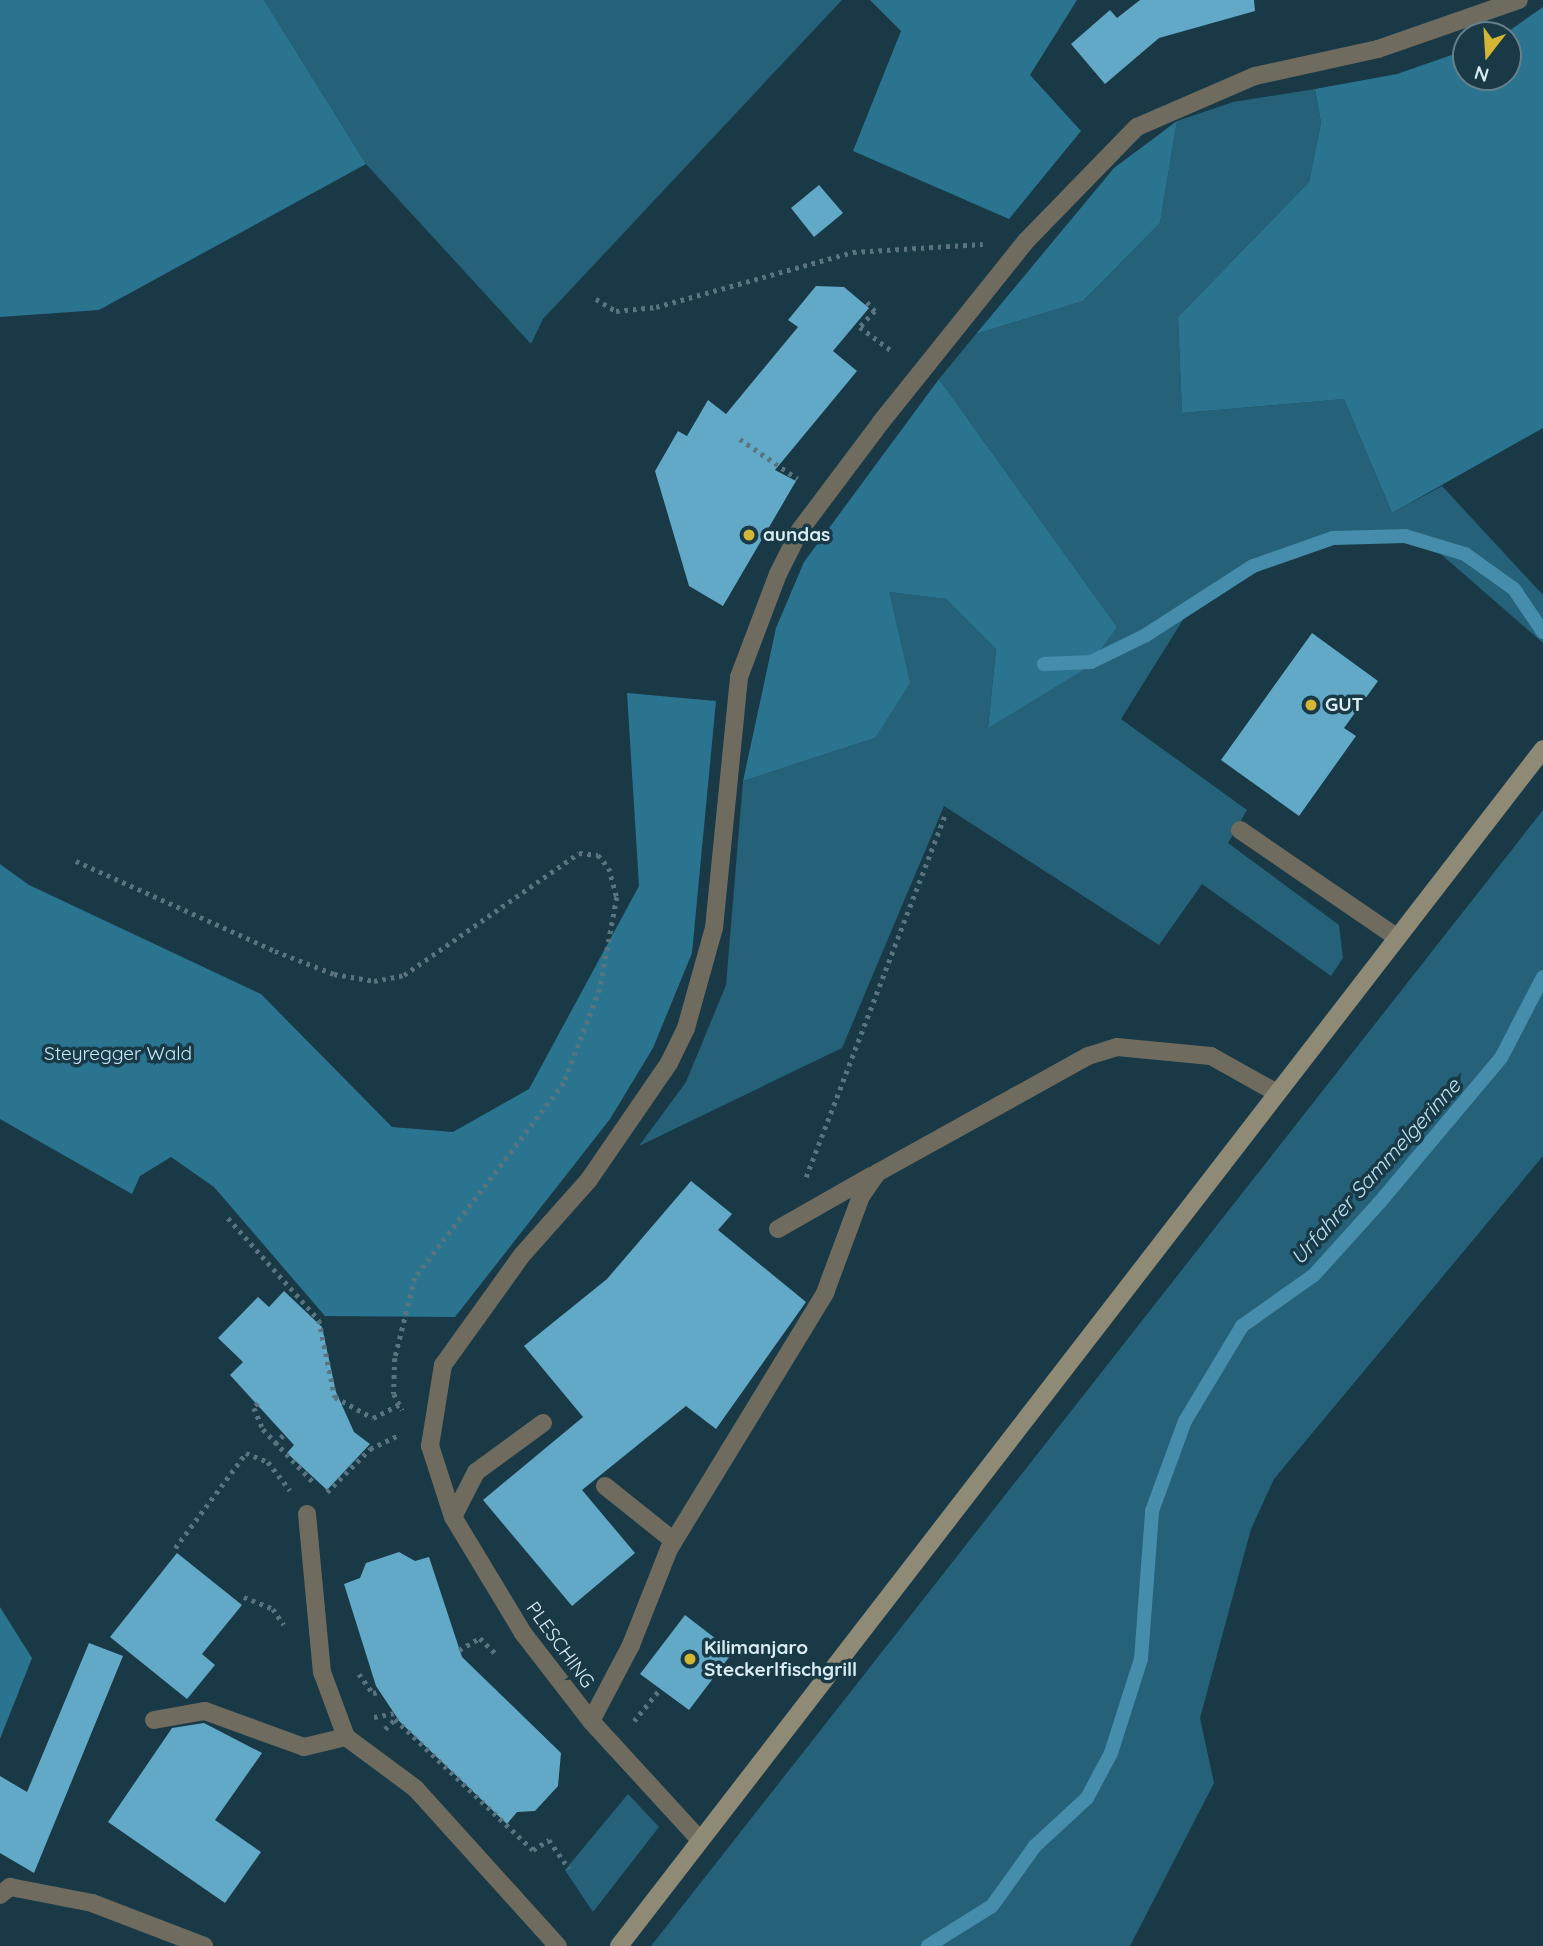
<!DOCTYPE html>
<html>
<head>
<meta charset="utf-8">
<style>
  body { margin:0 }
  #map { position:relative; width:1543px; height:1946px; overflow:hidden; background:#193946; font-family:Quicksand,sans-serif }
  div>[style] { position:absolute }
  .green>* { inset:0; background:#256178 }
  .forest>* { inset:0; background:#2a7490 }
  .stream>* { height:14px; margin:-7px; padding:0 7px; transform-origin:7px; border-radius:7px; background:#458daa }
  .building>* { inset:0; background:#62a9c7 }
  .path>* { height:4.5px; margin-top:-2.25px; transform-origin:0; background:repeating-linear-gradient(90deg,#597480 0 3.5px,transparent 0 8.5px) }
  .lane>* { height:18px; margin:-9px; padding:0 9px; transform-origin:9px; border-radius:9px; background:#6f6c5f }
  .street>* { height:18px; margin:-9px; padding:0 9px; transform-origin:9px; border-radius:9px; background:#6f6c5f }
  .secondary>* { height:18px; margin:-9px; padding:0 9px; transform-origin:9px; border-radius:9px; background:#8f8a75 }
  .dots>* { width:19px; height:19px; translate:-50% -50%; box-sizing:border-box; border:4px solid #193946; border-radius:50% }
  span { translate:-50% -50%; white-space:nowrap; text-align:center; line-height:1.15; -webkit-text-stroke:7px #193946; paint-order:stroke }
  .poi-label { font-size:19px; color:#d9ebf3; font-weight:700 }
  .left { translate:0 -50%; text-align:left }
  .park-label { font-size:19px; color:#c4e9fa }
  .street-label { font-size:19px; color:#d9ebf3 }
  .water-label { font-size:21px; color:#bee3f4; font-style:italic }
  .north { position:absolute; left:1452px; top:21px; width:70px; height:70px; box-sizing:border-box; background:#193946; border:2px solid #66808b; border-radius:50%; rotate:197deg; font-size:19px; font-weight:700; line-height:28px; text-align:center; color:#d9ebf3 }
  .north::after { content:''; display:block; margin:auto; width:24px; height:32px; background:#d4b635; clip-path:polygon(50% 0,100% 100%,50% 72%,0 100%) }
</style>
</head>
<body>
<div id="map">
  <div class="green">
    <i style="clip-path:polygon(264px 0,842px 0,543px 319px,531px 344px,366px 164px)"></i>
    <i style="clip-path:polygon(1315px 89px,1321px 123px,1309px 182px,1178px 317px,1182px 413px,1344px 399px,1392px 513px,1442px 486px,1543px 595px,1543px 643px,1427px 542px,1405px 536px,1333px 538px,1253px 566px,1191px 607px,1121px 719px,1247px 810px,1228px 843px,1339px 925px,1343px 958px,1331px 976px,1202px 884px,1159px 945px,944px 806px,842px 1048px,639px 1146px,686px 1082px,726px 985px,743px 781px,875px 738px,889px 592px,946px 599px,996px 649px,988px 727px,1117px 627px,939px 379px,976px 334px,1083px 301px,1160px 223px,1177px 121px,1233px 102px)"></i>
    <i style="clip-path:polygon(1543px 810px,1543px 1156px,1274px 1479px,1251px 1529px,1200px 1718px,1214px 1783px,1130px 1946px,651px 1946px)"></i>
    <i style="clip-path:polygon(628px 1794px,659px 1827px,593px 1912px,565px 1870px)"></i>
  </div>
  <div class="forest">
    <i style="clip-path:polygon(0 0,264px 0,366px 164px,99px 310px,0 317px)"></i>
    <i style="clip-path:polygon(870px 0,1077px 0,1030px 75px,1081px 131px,1009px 219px,853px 151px,901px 31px)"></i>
    <i style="clip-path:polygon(1543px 7px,1543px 428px,1392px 513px,1344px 399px,1182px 413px,1178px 317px,1309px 182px,1321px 123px,1315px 89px,1397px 74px,1466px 50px,1466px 77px,1508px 77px,1508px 35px,1503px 35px)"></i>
    <i style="clip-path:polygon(1177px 121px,1160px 223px,1083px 301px,976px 334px,1114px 168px)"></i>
    <i style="clip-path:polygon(939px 379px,1117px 627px,1088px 667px,988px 728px,996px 649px,946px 599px,889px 592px,910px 683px,875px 738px,743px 781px,776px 628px,804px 562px)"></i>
    <i style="clip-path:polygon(627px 693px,716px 701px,692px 953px,653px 1048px,610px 1119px,455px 1317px,325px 1316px,214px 1187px,171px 1157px,140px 1176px,132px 1194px,0 1119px,0 864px,29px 885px,261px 994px,392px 1127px,453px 1132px,529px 1089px,639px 886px)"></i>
    <i style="clip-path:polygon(0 1607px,32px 1658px,0 1739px)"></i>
  </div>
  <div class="stream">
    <i style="left:1044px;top:664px;width:47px;rotate:-2.4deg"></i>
    <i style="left:1091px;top:662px;width:61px;rotate:-26.1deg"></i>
    <i style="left:1146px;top:635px;width:127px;rotate:-32.8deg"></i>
    <i style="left:1253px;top:566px;width:85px;rotate:-19.3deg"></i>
    <i style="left:1333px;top:538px;width:72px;rotate:-1.6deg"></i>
    <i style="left:1405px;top:536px;width:63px;rotate:16.7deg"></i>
    <i style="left:1465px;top:554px;width:60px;rotate:35.5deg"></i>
    <i style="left:1514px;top:589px;width:52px;rotate:56deg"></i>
    <i style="left:928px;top:1946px;width:75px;rotate:-32deg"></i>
    <i style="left:992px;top:1906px;width:74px;rotate:-54.4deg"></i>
    <i style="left:1035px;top:1846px;width:71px;rotate:-42.7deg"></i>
    <i style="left:1087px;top:1798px;width:51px;rotate:-61.9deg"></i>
    <i style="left:1111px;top:1753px;width:99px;rotate:-72.3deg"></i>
    <i style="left:1141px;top:1659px;width:148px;rotate:-85.7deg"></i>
    <i style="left:1152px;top:1511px;width:96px;rotate:-69.9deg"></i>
    <i style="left:1185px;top:1421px;width:111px;rotate:-59deg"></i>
    <i style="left:1242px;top:1326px;width:88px;rotate:-35.3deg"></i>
    <i style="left:1314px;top:1275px;width:98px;rotate:-47.9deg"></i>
    <i style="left:1380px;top:1202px;width:188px;rotate:-50deg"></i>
    <i style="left:1501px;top:1058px;width:91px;rotate:-62.6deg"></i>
  </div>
  <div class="building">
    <i style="clip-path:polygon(1140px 0,1254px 0,1255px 11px,1159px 38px,1105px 84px,1071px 44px,1110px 10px,1117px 18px)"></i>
    <i style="clip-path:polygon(819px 185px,843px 213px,814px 237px,791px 208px)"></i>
    <i style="clip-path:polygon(816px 286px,844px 287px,869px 308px,833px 351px,857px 371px,775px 470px,796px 481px,723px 606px,689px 586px,655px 471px,678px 431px,687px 436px,708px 400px,726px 414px,798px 327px,788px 320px)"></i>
    <i style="clip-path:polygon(1312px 633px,1378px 681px,1344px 728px,1356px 736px,1299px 816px,1221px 760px)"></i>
    <i style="clip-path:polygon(691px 1181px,732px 1214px,718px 1230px,806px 1302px,716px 1429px,686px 1406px,582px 1490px,635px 1553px,572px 1606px,483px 1500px,583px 1417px,524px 1346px,607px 1279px)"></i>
    <i style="clip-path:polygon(284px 1291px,322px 1327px,336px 1392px,354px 1432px,370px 1444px,327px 1490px,287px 1453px,294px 1445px,230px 1375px,243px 1362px,218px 1338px,258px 1297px,269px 1307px)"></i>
    <i style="clip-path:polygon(399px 1552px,415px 1561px,429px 1557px,462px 1657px,561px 1753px,558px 1786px,535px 1811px,517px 1812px,507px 1824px,400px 1722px,376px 1686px,344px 1584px,360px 1578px,366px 1563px)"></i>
    <i style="clip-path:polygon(177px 1553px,242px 1605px,202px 1654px,215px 1665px,187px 1699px,110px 1637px)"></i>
    <i style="clip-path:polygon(685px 1615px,733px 1652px,689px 1710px,640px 1674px)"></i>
    <i style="clip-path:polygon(89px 1643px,123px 1656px,34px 1873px,0 1853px,0 1776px,27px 1792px)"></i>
    <i style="clip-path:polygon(204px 1723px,262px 1753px,215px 1820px,261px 1852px,225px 1903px,108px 1822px,172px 1728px)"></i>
  </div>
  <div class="path">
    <i style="left:596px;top:299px;width:23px;rotate:31deg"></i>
    <i style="left:616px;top:311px;width:40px;rotate:-5.7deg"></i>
    <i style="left:656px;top:307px;width:205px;rotate:-15.6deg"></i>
    <i style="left:853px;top:252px;width:130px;rotate:-3.5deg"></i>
    <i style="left:867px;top:302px;width:12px;rotate:48deg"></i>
    <i style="left:875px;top:311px;width:22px;rotate:133deg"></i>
    <i style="left:860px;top:327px;width:40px;rotate:37deg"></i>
    <i style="left:740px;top:439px;width:70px;rotate:34.6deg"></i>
    <i style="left:76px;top:861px;width:218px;rotate:24.3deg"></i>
    <i style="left:275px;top:951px;width:63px;rotate:21.3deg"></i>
    <i style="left:334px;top:974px;width:41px;rotate:9.9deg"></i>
    <i style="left:374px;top:981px;width:31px;rotate:-11deg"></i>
    <i style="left:404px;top:975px;width:213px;rotate:-34.9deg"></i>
    <i style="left:579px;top:853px;width:19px;rotate:6deg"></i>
    <i style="left:598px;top:855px;width:17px;rotate:50deg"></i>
    <i style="left:609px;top:868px;width:30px;rotate:75deg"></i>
    <i style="left:617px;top:897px;width:94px;rotate:100.5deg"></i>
    <i style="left:600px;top:989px;width:101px;rotate:111deg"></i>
    <i style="left:564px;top:1083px;width:245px;rotate:127.4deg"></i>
    <i style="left:415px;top:1278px;width:82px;rotate:104deg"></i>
    <i style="left:395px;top:1358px;width:36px;rotate:92deg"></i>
    <i style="left:394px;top:1394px;width:18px;rotate:63deg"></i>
    <i style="left:806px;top:1177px;width:389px;rotate:-69deg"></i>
    <i style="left:228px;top:1218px;width:137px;rotate:48.3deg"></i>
    <i style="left:319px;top:1320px;width:79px;rotate:78.3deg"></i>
    <i style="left:335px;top:1397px;width:43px;rotate:28.9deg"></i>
    <i style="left:373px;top:1418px;width:29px;rotate:-27deg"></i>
    <i style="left:258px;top:1403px;width:6px;rotate:129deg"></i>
    <i style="left:254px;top:1408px;width:23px;rotate:67deg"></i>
    <i style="left:263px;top:1429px;width:74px;rotate:46.6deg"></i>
    <i style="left:275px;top:1444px;width:12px;rotate:-48deg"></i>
    <i style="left:327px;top:1492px;width:61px;rotate:-45deg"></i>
    <i style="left:370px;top:1449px;width:32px;rotate:-26deg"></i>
    <i style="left:175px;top:1548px;width:119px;rotate:-53.2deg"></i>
    <i style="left:246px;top:1453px;width:24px;rotate:22deg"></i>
    <i style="left:268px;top:1462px;width:36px;rotate:52deg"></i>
    <i style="left:244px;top:1597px;width:31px;rotate:22deg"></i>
    <i style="left:273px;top:1609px;width:19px;rotate:55deg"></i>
    <i style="left:459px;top:1650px;width:24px;rotate:-30deg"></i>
    <i style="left:480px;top:1638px;width:21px;rotate:45deg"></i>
    <i style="left:359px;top:1674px;width:24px;rotate:54deg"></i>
    <i style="left:373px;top:1693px;width:7px;rotate:-8deg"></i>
    <i style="left:374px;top:1717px;width:20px;rotate:-11deg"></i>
    <i style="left:395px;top:1719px;width:190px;rotate:43.5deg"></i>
    <i style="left:533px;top:1850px;width:19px;rotate:-32deg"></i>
    <i style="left:549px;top:1840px;width:35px;rotate:55deg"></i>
    <i style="left:634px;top:1721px;width:41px;rotate:-50.9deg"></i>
    <i style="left:385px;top:1729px;width:17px;rotate:-45deg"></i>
  </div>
  <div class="lane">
    <i style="left:1240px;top:830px;width:189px;rotate:34.4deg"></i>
    <i style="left:778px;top:1229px;width:107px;rotate:-29.7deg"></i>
    <i style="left:605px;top:1486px;width:88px;rotate:38.6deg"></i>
    <i style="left:453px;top:1517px;width:51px;rotate:-62.9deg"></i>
    <i style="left:476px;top:1472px;width:83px;rotate:-36.2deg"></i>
    <i style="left:154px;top:1720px;width:52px;rotate:-10deg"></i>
    <i style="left:205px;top:1711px;width:105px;rotate:20deg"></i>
    <i style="left:304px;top:1747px;width:43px;rotate:-13.4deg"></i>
    <i style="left:346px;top:1737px;width:86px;rotate:36.5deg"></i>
    <i style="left:415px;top:1788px;width:213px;rotate:47.9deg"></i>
    <i style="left:591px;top:1721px;width:86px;rotate:-62.2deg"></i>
    <i style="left:631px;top:1645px;width:103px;rotate:-68.4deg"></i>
    <i style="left:669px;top:1549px;width:300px;rotate:-58.6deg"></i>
    <i style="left:825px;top:1293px;width:103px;rotate:-69.6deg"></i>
    <i style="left:861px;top:1196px;width:28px;rotate:-55deg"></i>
    <i style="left:877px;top:1173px;width:241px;rotate:-29deg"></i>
    <i style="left:1088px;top:1056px;width:30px;rotate:-17deg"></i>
    <i style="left:1117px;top:1047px;width:94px;rotate:5.5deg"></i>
    <i style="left:1211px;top:1056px;width:76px;rotate:29.3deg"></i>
    <i style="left:0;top:1895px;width:13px;rotate:-39deg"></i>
    <i style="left:10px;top:1887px;width:84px;rotate:11deg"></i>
    <i style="left:92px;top:1903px;width:120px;rotate:21deg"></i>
  </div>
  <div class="street">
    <i style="left:307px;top:1514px;width:159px;rotate:84.6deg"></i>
    <i style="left:322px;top:1672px;width:69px;rotate:69.7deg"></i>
    <i style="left:700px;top:1840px;width:161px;rotate:-132.5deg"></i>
    <i style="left:591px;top:1721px;width:111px;rotate:-127.7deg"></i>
    <i style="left:523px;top:1633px;width:135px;rotate:-121.1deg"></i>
    <i style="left:453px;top:1517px;width:75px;rotate:-107.9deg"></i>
    <i style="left:430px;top:1446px;width:82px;rotate:-80.9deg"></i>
    <i style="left:443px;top:1365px;width:135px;rotate:-54.3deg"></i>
    <i style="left:522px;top:1255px;width:99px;rotate:-48.3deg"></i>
    <i style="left:588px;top:1181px;width:143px;rotate:-55.5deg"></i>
    <i style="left:669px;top:1063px;width:39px;rotate:-64deg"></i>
    <i style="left:686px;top:1028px;width:104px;rotate:-74.4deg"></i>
    <i style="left:714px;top:928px;width:252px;rotate:-84.3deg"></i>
    <i style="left:739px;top:677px;width:110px;rotate:-69.3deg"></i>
    <i style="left:778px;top:574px;width:49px;rotate:-63.4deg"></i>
    <i style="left:800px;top:530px;width:135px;rotate:-53.1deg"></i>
    <i style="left:881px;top:422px;width:232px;rotate:-51.3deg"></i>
    <i style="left:1026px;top:241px;width:159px;rotate:-45.8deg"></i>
    <i style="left:1137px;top:127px;width:129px;rotate:-23.4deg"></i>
    <i style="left:1255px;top:76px;width:126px;rotate:-12.4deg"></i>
    <i style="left:1378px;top:49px;width:149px;rotate:-19.2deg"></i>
  </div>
  <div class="secondary">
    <i style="left:619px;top:1946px;width:1512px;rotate:-52.33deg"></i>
  </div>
  <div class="dots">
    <i style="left:749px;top:535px;background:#d4b635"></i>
    <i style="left:1311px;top:705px;background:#d4b635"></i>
    <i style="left:690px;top:1659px;background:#d4b635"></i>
  </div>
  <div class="poi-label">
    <span class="left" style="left:763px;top:535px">aundas</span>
    <span class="left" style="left:1325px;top:705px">GUT</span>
    <span class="left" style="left:704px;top:1659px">Kilimanjaro<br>Steckerlfischgrill</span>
  </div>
  <div class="park-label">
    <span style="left:118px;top:1054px">Steyregger Wald</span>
  </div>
  <div class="street-label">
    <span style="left:560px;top:1645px;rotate:54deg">PLESCHING</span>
  </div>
  <div class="water-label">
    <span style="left:1375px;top:1171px;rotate:-48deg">Urfahrer Sammelgerinne</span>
  </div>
  <div class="north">N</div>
</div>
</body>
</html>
